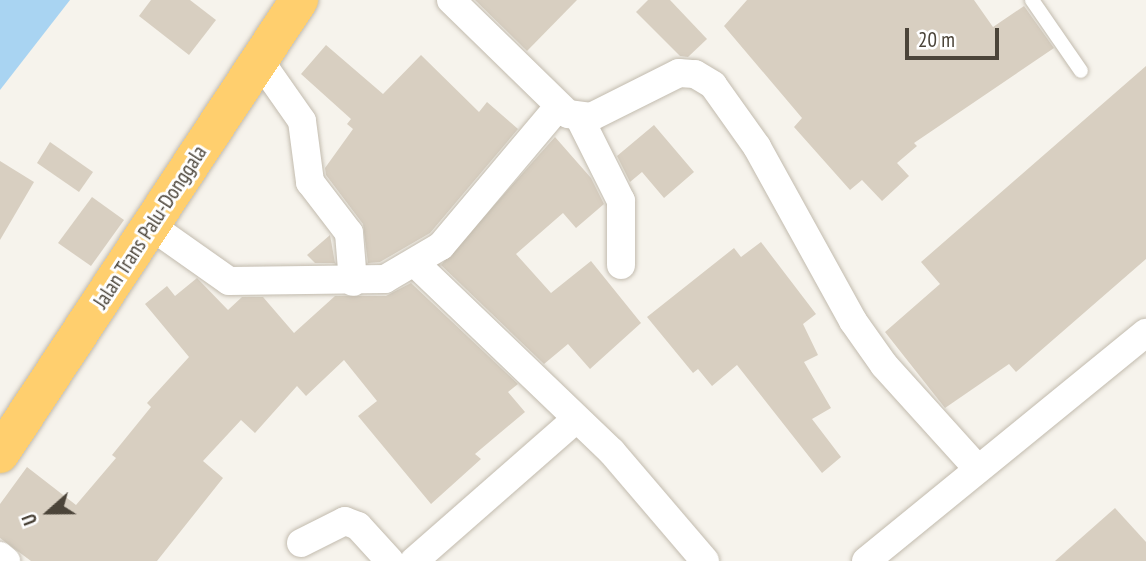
<!DOCTYPE html>
<html>
<head>
<meta charset="utf-8">
<style>
  body { margin:0 }
  #map { position:relative; width:1146px; height:561px; overflow:hidden; background:#f6f3ec; font-family:"PT Sans Narrow",sans-serif }
  div>[style] { position:absolute }
  .water>* { inset:0; background:#a9d4f2 }
  .building>* { inset:0; background:#d8cfc1 }
  .roads { filter:drop-shadow(0 0 2px #c2bbae) drop-shadow(0 0 2px #c2bbae) }
  .lane>* { height:14px; margin:-7px; padding:0 7px; transform-origin:7px; border-radius:7px; background:#fff }
  .street>* { height:28px; margin:-14px; padding:0 14px; transform-origin:14px; border-radius:14px; background:#fff }
  .highway>* { height:38px; margin:-19px; padding:0 19px; transform-origin:19px; border-radius:19px; background:#ffcf6e }
  span { translate:-50% -50%; white-space:nowrap; text-align:center; line-height:1.15; -webkit-text-stroke:6px #fff; paint-order:stroke }
  .street-label { font-size:21px; color:#4b4439 }
  .north { position:absolute; left:14px; top:477px; width:70px; height:70px; -webkit-text-stroke:5px #fff; paint-order:stroke; rotate:249deg; font-size:19px; font-weight:700; line-height:28px; text-align:center; color:#4b4439 }
  .north::after { content:''; display:block; margin:auto; width:24px; height:32px; background:#4b4439; clip-path:polygon(50% 0,100% 100%,50% 72%,0 100%) }
  .scale { position:absolute; left:905px; top:28px; width:94px; height:32px; box-sizing:border-box; border:4px solid #4b4439; border-top:0; padding-left:9px; font-size:21px; line-height:24px; white-space:nowrap; color:#4b4439; -webkit-text-stroke:5px #fff; paint-order:stroke }
</style>
</head>
<body>
<div id="map">
  <div class="water">
    <i style="clip-path:polygon(0 0,70px 0,0 90px)"></i>
  </div>
  <div class="building">
    <i style="clip-path:polygon(151px 0,190px 0,216px 20px,189px 55px,139px 16px)"></i>
    <i style="clip-path:polygon(475px 0,577px 0,527px 51px)"></i>
    <i style="clip-path:polygon(648px 0,670px 0,707px 39px,688px 57px,680px 56px,636px 12px)"></i>
    <i style="clip-path:polygon(747px 0,974px 0,993px 27px,1024px 6px,1054px 48px,914px 143px,917px 146px,897px 163px,909px 176px,882px 201px,862px 180px,850px 190px,794px 127px,802px 118px,724px 26px)"></i>
    <i style="clip-path:polygon(326px 45px,383px 94px,421px 55px,479px 112px,487px 102px,518px 129px,430px 233px,380px 262px,368px 263px,363px 224px,326px 175px,325px 168px,353px 129px,347px 124px,351px 119px,301px 74px)"></i>
    <i style="clip-path:polygon(1146px 66px,1146px 259px,1016px 372px,1009px 364px,945px 408px,885px 332px,940px 284px,921px 262px)"></i>
    <i style="clip-path:polygon(654px 125px,694px 172px,664px 198px,642px 172px,630px 182px,617px 156px)"></i>
    <i style="clip-path:polygon(555px 137px,591px 178px,604px 204px,576px 228px,563px 213px,516px 254px,551px 293px,591px 261px,641px 323px,590px 369px,568px 344px,544px 364px,441px 265px)"></i>
    <i style="clip-path:polygon(50px 142px,93px 172px,79px 192px,37px 163px)"></i>
    <i style="clip-path:polygon(0 161px,34px 182px,0 240px)"></i>
    <i style="clip-path:polygon(92px 197px,124px 220px,91px 266px,58px 243px)"></i>
    <i style="clip-path:polygon(330px 235px,335px 263px,315px 263px,307px 255px)"></i>
    <i style="clip-path:polygon(761px 242px,816px 314px,803px 324px,818px 355px,804px 362px,831px 408px,812px 419px,841px 457px,822px 473px,737px 365px,712px 386px,698px 369px,693px 373px,647px 317px,734px 248px,741px 257px)"></i>
    <i style="clip-path:polygon(197px 278px,228px 310px,242px 297px,263px 297px,294px 333px,335px 296px,386px 296px,411px 283px,518px 384px,508px 392px,525px 412px,475px 454px,481px 459px,431px 504px,358px 416px,377px 401px,344px 360px,306px 396px,297px 386px,255px 433px,241px 420px,203px 461px,223px 478px,157px 561px,31px 561px,0 538px,0 504px,27px 467px,76px 505px,116px 458px,112px 455px,151px 407px,147px 403px,189px 357px,145px 304px,167px 286px,175px 296px)"></i>
    <i style="clip-path:polygon(1115px 508px,1146px 542px,1146px 561px,1055px 561px)"></i>
  </div>
  <div class="roads">
    <div class="lane">
      <i style="left:1032px;top:0;width:86px;rotate:55.4deg"></i>
    </div>
    <div class="street">
      <i style="left:451px;top:0;width:163px;rotate:44.3deg"></i>
      <i style="left:568px;top:114px;width:23px;rotate:7deg"></i>
      <i style="left:591px;top:117px;width:98px;rotate:-26.6deg"></i>
      <i style="left:679px;top:73px;width:16px;rotate:4deg"></i>
      <i style="left:695px;top:74px;width:21px;rotate:31deg"></i>
      <i style="left:713px;top:85px;width:76px;rotate:54.6deg"></i>
      <i style="left:757px;top:147px;width:199px;rotate:61.1deg"></i>
      <i style="left:853px;top:321px;width:54px;rotate:54.8deg"></i>
      <i style="left:884px;top:365px;width:140px;rotate:47.9deg"></i>
      <i style="left:260px;top:61px;width:73px;rotate:55deg"></i>
      <i style="left:302px;top:121px;width:62px;rotate:82.5deg"></i>
      <i style="left:310px;top:182px;width:64px;rotate:52.6deg"></i>
      <i style="left:349px;top:233px;width:49px;rotate:85.3deg"></i>
      <i style="left:579px;top:117px;width:94px;rotate:63.4deg"></i>
      <i style="left:621px;top:201px;width:64px;rotate:90deg"></i>
      <i style="left:151px;top:226px;width:95px;rotate:35.2deg"></i>
      <i style="left:229px;top:281px;width:156px;rotate:-0.7deg"></i>
      <i style="left:385px;top:279px;width:65px;rotate:-30.5deg"></i>
      <i style="left:441px;top:246px;width:183px;rotate:-49.9deg"></i>
      <i style="left:417px;top:265px;width:270px;rotate:43.8deg"></i>
      <i style="left:612px;top:452px;width:143px;rotate:49.5deg"></i>
      <i style="left:301px;top:543px;width:49px;rotate:-26.6deg"></i>
      <i style="left:345px;top:521px;width:14px;rotate:21deg"></i>
      <i style="left:358px;top:526px;width:47px;rotate:47.6deg"></i>
      <i style="left:0;top:556px;width:8px;rotate:40deg"></i>
      <i style="left:414px;top:561px;width:214px;rotate:-41.2deg"></i>
      <i style="left:866px;top:561px;width:361px;rotate:-39.2deg"></i>
    </div>
    <div class="highway">
      <i style="left:0;top:454px;width:544px;rotate:-56.63deg"></i>
    </div>
  </div>
  <div class="street-label">
    <span style="left:150px;top:227px;rotate:-57deg">Jalan Trans Palu-Donggala</span>
  </div>
  <div class="north">U</div>
  <div class="scale">20 m</div>
</div>
</body>
</html>
